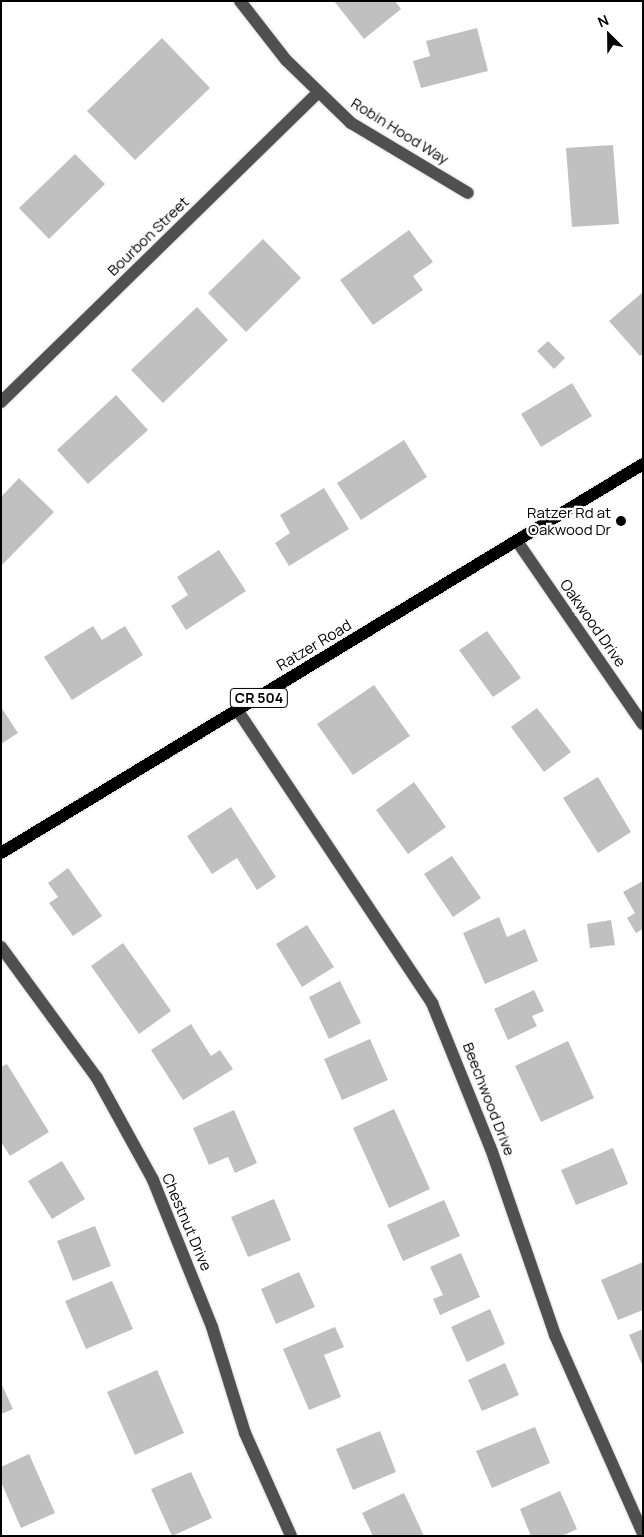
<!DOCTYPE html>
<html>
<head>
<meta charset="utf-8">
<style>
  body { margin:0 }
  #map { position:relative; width:644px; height:1537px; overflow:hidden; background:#fff; font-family:Manrope,sans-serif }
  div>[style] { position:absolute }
  .building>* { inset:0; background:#c0c0c0 }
  .roads { filter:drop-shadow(0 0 1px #dbdbdb) drop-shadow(0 0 1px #dbdbdb) }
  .minor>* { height:12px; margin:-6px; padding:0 6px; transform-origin:6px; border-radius:6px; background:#505050 }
  .major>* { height:12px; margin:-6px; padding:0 6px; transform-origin:6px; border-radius:6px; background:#000 }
  .dots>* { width:14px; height:14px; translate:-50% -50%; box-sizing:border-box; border:2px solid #fff; border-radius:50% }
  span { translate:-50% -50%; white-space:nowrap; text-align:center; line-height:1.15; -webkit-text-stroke:4.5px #fff; paint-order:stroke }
  .shield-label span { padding:1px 4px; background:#fff; border:1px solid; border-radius:4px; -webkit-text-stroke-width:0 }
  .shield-label { font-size:14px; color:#000; font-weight:700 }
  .street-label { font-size:15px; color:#000 }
  .poi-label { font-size:15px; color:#000 }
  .right { translate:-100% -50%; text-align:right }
  .frame { position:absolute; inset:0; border:2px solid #000; pointer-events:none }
  .north { position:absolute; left:584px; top:10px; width:50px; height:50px; -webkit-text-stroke:4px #fff; paint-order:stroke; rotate:337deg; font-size:14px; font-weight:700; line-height:20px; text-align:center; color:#000 }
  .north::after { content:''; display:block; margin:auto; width:18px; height:22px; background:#000; clip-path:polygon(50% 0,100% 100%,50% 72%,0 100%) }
</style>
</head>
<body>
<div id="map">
  <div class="building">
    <i style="clip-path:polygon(334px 1px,395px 1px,401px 9px,364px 39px)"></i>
    <i style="clip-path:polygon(477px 28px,488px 71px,421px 88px,413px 61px,430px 56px,426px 41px)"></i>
    <i style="clip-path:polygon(162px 38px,210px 88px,135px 160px,87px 111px)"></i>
    <i style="clip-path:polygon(613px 145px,619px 224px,572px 227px,566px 148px)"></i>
    <i style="clip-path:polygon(75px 154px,105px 184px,49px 239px,19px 208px)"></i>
    <i style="clip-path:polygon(409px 230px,433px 262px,413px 276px,423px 290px,373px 325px,340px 280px)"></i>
    <i style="clip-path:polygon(263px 239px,301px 278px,246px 332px,208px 293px)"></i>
    <i style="clip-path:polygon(643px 292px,643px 354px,640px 356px,609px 321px)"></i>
    <i style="clip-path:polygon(197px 307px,228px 340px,163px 403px,131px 370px)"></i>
    <i style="clip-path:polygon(548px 341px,565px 358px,554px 369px,537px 351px)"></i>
    <i style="clip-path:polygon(572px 383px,592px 416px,541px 447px,521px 414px)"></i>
    <i style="clip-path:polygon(116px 395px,148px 430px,88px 484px,57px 450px)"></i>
    <i style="clip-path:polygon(404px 440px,427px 477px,361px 520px,337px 483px)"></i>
    <i style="clip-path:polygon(19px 478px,54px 512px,1px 566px,1px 497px)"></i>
    <i style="clip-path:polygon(324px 488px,349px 529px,289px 566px,275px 543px,290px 533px,280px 515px)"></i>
    <i style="clip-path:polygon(219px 550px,246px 591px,186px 630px,171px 606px,188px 595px,177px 577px)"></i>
    <i style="clip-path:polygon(93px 626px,102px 640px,125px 626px,143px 655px,72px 700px,44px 657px)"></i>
    <i style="clip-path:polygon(487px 631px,521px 678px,493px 697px,459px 650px)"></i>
    <i style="clip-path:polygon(374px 685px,410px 736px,353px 775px,317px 724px)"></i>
    <i style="clip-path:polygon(1px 707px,18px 733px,1px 744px)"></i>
    <i style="clip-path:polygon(537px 708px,571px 752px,544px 772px,511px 727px)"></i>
    <i style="clip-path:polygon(598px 777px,631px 832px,598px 853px,563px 798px)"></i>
    <i style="clip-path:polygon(414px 782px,446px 827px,408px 854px,376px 810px)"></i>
    <i style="clip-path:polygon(231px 807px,276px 877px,257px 890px,237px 858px,212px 874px,187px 836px)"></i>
    <i style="clip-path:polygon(452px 856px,481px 898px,453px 917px,424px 874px)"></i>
    <i style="clip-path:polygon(68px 868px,102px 916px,73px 936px,49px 903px,58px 897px,48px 883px)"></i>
    <i style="clip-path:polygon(643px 881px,643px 929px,636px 933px,627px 918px,635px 913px,623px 892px)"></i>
    <i style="clip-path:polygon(499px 917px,507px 937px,525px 929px,538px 961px,485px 984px,463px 933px)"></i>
    <i style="clip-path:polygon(611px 920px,615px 945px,590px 948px,587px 924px)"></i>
    <i style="clip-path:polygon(307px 925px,334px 967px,302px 987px,276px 944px)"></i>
    <i style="clip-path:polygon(123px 943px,171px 1011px,139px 1034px,91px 966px)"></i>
    <i style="clip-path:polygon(340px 981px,361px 1023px,329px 1039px,309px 997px)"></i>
    <i style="clip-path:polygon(534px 990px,544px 1011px,532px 1016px,537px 1026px,508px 1040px,494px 1009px)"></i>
    <i style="clip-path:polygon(191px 1024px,211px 1056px,220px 1050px,233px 1069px,183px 1100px,151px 1050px)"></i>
    <i style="clip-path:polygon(370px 1039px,388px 1080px,342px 1100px,324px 1059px)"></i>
    <i style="clip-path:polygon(568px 1041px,594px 1098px,541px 1122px,515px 1066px)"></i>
    <i style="clip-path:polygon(7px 1064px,49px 1132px,10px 1156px,1px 1142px,1px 1067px)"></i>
    <i style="clip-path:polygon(394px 1109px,430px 1189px,389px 1208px,353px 1128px)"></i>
    <i style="clip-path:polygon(234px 1110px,257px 1163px,235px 1173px,228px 1157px,209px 1165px,193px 1128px)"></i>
    <i style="clip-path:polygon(613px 1148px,628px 1184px,576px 1205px,561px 1170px)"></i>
    <i style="clip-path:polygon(62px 1161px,85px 1199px,52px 1219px,28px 1181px)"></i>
    <i style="clip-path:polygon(274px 1199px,291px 1240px,248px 1257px,231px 1217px)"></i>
    <i style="clip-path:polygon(444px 1200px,460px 1236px,403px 1261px,387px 1225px)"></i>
    <i style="clip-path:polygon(95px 1226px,111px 1266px,73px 1281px,57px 1241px)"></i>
    <i style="clip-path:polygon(461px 1253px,480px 1297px,440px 1315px,433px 1299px,443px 1295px,430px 1267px)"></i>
    <i style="clip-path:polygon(643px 1262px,643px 1310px,618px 1320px,601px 1280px)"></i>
    <i style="clip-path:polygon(299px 1272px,315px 1307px,276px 1324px,261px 1289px)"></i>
    <i style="clip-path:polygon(112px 1281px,133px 1329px,86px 1349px,65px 1301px)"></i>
    <i style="clip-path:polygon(490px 1309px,505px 1344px,467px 1362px,451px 1327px)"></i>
    <i style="clip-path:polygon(335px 1327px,344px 1347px,324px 1355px,341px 1397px,309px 1410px,283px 1349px)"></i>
    <i style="clip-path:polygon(643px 1329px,643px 1367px,629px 1335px)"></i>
    <i style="clip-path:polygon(505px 1363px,519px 1395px,482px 1411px,468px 1380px)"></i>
    <i style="clip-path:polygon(157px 1370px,184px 1433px,135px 1455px,107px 1392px)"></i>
    <i style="clip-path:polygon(1px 1383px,13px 1409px,1px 1414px)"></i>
    <i style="clip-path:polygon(535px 1427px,550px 1463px,492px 1488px,476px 1451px)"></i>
    <i style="clip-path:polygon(380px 1431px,396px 1472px,353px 1490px,336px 1449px)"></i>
    <i style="clip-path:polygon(29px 1454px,55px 1513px,21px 1528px,1px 1482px,1px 1467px)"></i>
    <i style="clip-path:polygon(191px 1472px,212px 1518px,172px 1536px,151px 1489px)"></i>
    <i style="clip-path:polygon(560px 1491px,577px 1529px,562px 1536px,531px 1536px,520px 1509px)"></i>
    <i style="clip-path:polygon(404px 1493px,424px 1536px,373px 1536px,362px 1513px)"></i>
  </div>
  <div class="roads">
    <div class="minor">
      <i style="left:240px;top:1px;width:75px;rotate:52.1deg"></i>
      <i style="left:286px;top:60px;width:91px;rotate:44.1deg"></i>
      <i style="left:351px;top:123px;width:136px;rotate:30.9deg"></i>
      <i style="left:1px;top:402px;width:441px;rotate:-44.3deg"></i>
      <i style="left:517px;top:541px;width:222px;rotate:55.5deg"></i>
      <i style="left:238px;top:711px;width:351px;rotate:56.4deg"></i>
      <i style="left:432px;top:1003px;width:157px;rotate:68deg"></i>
      <i style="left:491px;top:1149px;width:197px;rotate:71deg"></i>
      <i style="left:555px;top:1335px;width:218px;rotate:66.1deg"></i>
      <i style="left:1px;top:947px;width:162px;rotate:53.8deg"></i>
      <i style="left:97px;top:1078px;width:116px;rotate:61.2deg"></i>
      <i style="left:153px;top:1180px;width:158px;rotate:68.1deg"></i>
      <i style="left:212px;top:1327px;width:111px;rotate:72.7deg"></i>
      <i style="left:245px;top:1433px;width:113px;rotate:65.9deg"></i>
    </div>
    <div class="major">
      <i style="left:1px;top:853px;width:751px;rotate:-31.21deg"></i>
    </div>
  </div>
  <div class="dots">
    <i style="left:621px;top:521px;background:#000"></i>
  </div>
  <div class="shield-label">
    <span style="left:259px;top:698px">CR 504</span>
  </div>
  <div class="street-label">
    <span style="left:400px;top:131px;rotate:32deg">Robin Hood Way</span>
    <span style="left:148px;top:236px;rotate:-44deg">Bourbon Street</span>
    <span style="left:593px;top:623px;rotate:55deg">Oakwood Drive</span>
    <span style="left:314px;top:645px;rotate:-31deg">Ratzer Road</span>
    <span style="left:489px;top:1099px;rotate:69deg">Beechwood Drive</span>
    <span style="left:187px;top:1222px;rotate:67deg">Chestnut Drive</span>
  </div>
  <div class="poi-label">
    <span class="right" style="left:611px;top:521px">Ratzer Rd at<br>Oakwood Dr</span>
  </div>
  <div class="frame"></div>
  <div class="north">N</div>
</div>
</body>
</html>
